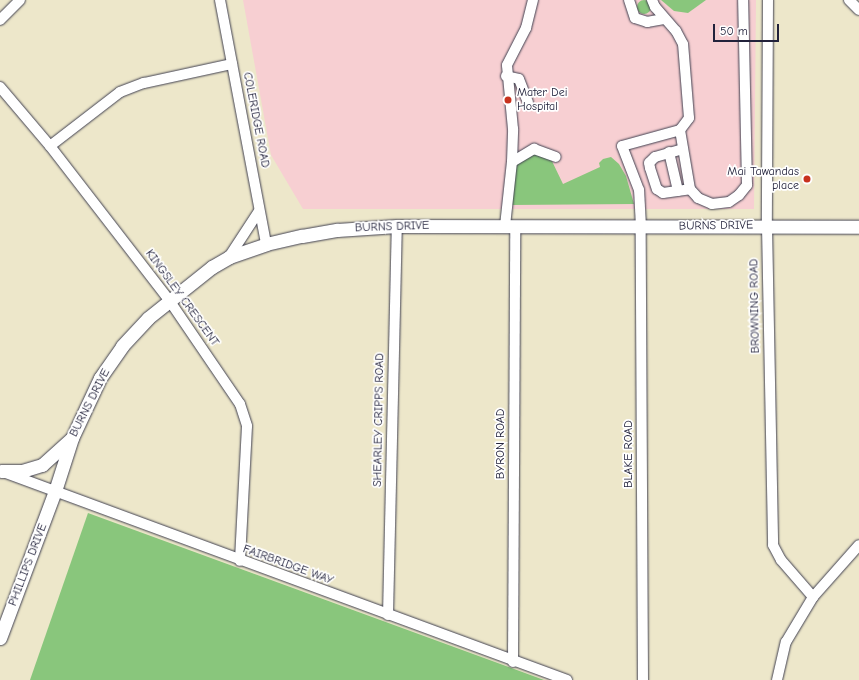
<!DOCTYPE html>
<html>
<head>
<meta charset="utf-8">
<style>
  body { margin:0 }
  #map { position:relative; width:859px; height:680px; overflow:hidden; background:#ede7ca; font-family:"Comic Neue",sans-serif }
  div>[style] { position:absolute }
  .built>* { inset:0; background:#f7cfd2 }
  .green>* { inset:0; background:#89c67c }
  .round { border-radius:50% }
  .roads { filter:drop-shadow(0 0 1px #404050) drop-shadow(0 0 1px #404050) }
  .minor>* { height:10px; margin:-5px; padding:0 5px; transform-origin:5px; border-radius:5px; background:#fff }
  .major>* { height:13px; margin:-6.5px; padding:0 6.5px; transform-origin:6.5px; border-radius:6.5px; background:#fff }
  .dots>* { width:11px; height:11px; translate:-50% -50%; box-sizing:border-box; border:2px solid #fff; border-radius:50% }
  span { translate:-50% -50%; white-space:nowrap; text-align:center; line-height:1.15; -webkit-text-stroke:3.5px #fff; paint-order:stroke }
  .poi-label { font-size:12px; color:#22223b }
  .left { translate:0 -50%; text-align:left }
  .right { translate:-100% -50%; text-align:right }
  .street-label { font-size:12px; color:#22223b }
  .scale { position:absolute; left:713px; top:24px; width:66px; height:18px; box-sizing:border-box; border:2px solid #22223b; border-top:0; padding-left:5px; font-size:12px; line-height:14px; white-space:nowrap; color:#22223b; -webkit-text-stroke:3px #fff; paint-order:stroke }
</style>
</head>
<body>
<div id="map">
  <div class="built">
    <i style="clip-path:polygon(243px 0,756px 0,754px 209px,303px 209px,271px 155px)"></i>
  </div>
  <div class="green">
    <i style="clip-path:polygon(661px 0,706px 0,688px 13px,674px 11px)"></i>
    <i class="round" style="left:637px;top:0;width:14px;height:14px"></i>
    <i style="clip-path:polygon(535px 152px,550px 157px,563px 184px,600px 167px,599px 163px,603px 159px,611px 157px,619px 164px,626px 176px,634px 204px,511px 205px,516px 164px)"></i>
    <i style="clip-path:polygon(88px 513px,544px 680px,30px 680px)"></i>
  </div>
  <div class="roads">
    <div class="minor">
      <i style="left:220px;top:0;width:248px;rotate:79.3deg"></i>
      <i style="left:629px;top:0;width:19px;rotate:72deg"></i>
      <i style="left:635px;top:18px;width:13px;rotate:18deg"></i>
      <i style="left:647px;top:22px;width:17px;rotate:-10deg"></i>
      <i style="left:768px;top:0;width:226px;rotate:90.3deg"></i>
      <i style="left:767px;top:226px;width:319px;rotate:88.9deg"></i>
      <i style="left:773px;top:545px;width:17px;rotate:62deg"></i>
      <i style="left:781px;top:560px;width:49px;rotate:49.1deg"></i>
      <i style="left:849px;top:0;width:14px;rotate:45deg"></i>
      <i style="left:0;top:20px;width:28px;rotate:-45deg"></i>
      <i style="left:506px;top:76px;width:13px;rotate:13deg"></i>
      <i style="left:519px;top:79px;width:25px;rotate:69deg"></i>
      <i style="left:0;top:87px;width:77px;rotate:49.7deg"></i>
      <i style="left:50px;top:146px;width:195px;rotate:52.3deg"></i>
      <i style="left:169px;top:300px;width:126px;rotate:55.7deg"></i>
      <i style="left:240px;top:404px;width:23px;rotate:72deg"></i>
      <i style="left:247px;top:426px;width:135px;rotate:93deg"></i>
      <i style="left:680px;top:130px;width:60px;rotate:80.4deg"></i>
      <i style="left:690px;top:189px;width:12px;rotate:48deg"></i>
      <i style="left:698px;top:198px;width:15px;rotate:23deg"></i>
      <i style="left:712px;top:204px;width:17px;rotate:-7deg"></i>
      <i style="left:729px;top:202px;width:12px;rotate:-35deg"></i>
      <i style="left:739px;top:195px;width:13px;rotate:-51deg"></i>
      <i style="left:747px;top:185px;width:185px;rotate:-91.2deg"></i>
      <i style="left:50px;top:146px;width:88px;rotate:-37.6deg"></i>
      <i style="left:120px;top:92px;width:26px;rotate:-21deg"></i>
      <i style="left:144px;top:83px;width:90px;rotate:-12.2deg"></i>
      <i style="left:683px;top:149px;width:29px;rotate:164deg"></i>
      <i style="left:655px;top:157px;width:8px;rotate:135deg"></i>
      <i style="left:649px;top:163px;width:5px;rotate:79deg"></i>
      <i style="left:650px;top:168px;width:22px;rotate:72deg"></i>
      <i style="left:657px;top:189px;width:7px;rotate:34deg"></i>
      <i style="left:663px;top:193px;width:27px;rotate:-8deg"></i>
      <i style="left:669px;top:152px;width:40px;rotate:77deg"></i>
      <i style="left:512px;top:162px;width:26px;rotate:-31deg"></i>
      <i style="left:534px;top:149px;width:23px;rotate:20deg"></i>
      <i style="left:505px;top:226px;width:64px;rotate:-83.8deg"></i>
      <i style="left:512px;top:162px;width:33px;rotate:-88deg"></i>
      <i style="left:513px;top:129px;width:64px;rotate:-95.4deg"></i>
      <i style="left:507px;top:65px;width:42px;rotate:-62.8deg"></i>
      <i style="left:526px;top:28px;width:29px;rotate:-76deg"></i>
      <i style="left:229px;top:257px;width:55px;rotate:-56.9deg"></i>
      <i style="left:6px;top:473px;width:598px;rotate:20.25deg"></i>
      <i style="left:388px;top:615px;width:389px;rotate:-88.7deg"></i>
      <i style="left:513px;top:662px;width:436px;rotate:-89.7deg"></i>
      <i style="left:643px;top:680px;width:453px;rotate:-90.3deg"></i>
      <i style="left:641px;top:227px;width:37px;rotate:-93deg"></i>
      <i style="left:639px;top:190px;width:47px;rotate:-111.1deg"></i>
      <i style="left:622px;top:146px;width:60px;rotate:-15.4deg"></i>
      <i style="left:680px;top:130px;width:15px;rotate:-53deg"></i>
      <i style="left:689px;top:118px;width:74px;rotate:-94.6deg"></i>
      <i style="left:683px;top:44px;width:15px;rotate:-118deg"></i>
      <i style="left:676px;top:31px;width:32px;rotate:-131deg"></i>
      <i style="left:655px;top:7px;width:8px;rotate:-113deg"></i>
      <i style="left:777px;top:680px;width:39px;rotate:-77deg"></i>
      <i style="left:786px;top:642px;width:52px;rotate:-59deg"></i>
      <i style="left:813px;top:597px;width:69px;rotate:-48.5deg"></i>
    </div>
    <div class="major">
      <i style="left:1px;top:471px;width:21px"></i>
      <i style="left:22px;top:471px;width:21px;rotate:-17deg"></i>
      <i style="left:42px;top:465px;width:38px;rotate:-42deg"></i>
      <i style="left:0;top:638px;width:157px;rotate:-69.5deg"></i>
      <i style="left:55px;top:491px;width:56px;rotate:-72.2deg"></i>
      <i style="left:72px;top:438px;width:66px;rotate:-65deg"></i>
      <i style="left:100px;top:378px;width:39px;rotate:-55deg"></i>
      <i style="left:122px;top:346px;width:38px;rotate:-47deg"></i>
      <i style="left:148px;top:318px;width:82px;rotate:-38.6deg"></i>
      <i style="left:212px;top:267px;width:20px;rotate:-30deg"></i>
      <i style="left:229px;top:257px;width:39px;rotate:-19deg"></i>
      <i style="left:266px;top:244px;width:37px;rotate:-13deg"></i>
      <i style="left:302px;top:236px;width:36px;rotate:-10deg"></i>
      <i style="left:337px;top:230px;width:60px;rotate:-3.8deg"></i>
      <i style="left:397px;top:226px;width:462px;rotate:0.1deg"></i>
    </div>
  </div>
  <div class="dots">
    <i style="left:508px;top:100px;background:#c8321e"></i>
    <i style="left:807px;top:179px;background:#c8321e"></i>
  </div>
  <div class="poi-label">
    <span class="left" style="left:517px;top:100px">Mater Dei<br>Hospital</span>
    <span class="right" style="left:799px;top:179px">Mai Tawandas<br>place</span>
  </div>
  <div class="street-label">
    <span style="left:256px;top:120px;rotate:79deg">COLERIDGE ROAD</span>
    <span style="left:716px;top:226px;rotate:-1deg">BURNS DRIVE</span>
    <span style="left:392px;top:227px;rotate:-2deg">BURNS DRIVE</span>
    <span style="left:182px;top:298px;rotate:54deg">KINGSLEY CRESCENT</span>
    <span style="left:755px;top:306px;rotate:-91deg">BROWNING ROAD</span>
    <span style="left:90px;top:403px;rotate:-63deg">BURNS DRIVE</span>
    <span style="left:379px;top:420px;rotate:-89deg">SHEARLEY CRIPPS ROAD</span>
    <span style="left:501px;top:444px;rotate:-90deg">BYRON ROAD</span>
    <span style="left:629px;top:454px;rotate:-90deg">BLAKE ROAD</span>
    <span style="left:28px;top:565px;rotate:-69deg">PHILLIPS DRIVE</span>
    <span style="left:288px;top:565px;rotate:20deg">FAIRBRIDGE WAY</span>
  </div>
  <div class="scale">50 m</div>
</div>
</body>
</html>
